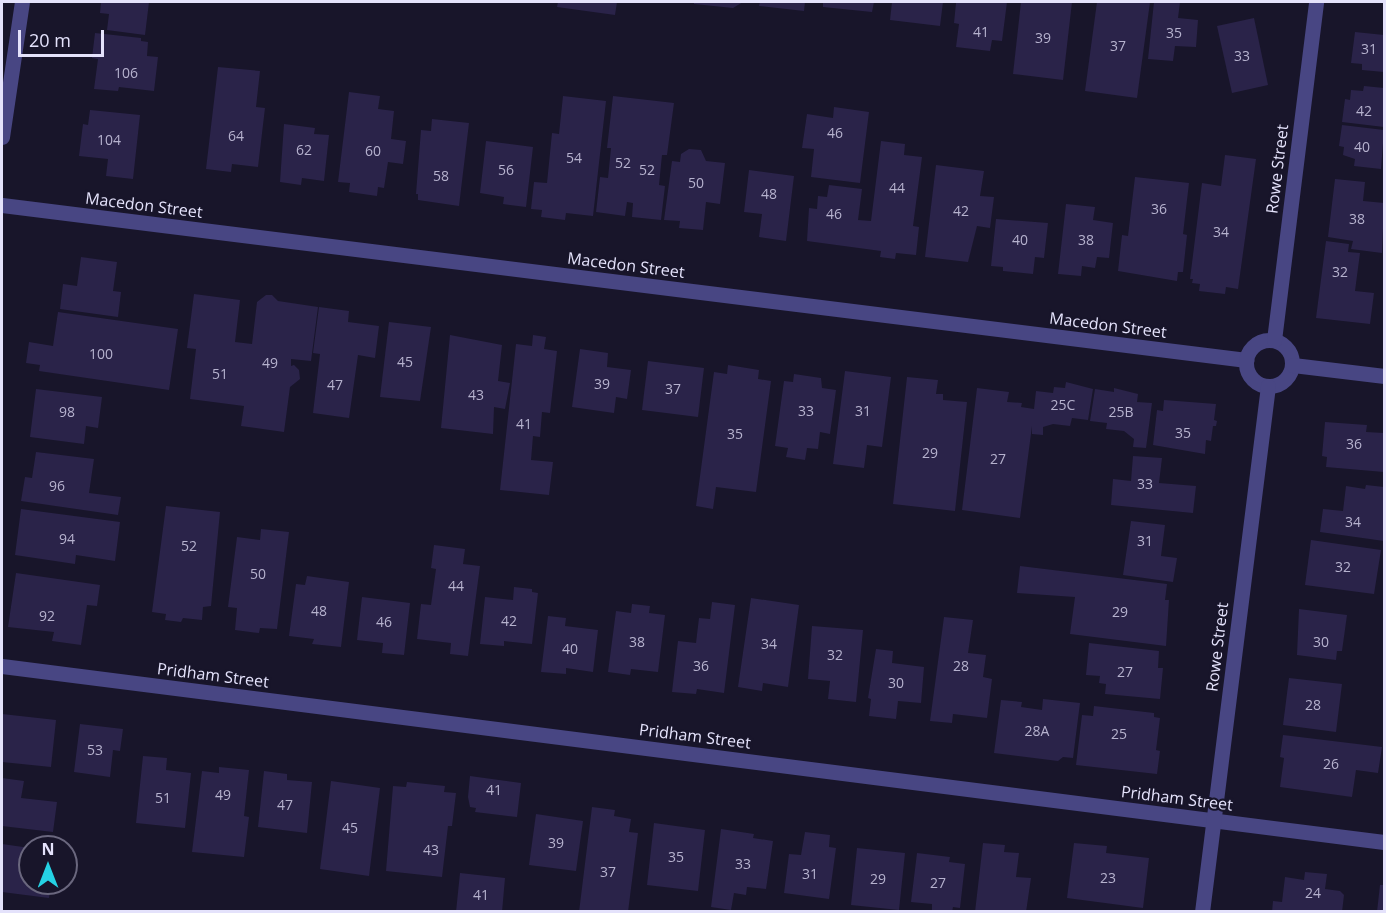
<!DOCTYPE html>
<html>
<head>
<meta charset="utf-8">
<style>
  body { margin:0 }
  #map { position:relative; width:1386px; height:913px; overflow:hidden; background:#18152a; font-family:"Open Sans",sans-serif }
  div>[style] { position:absolute }
  .building>* { inset:0; background:#2a2349 }
  .minor>* { height:15px; margin:-7.5px; padding:0 7.5px; transform-origin:7.5px; border-radius:7.5px; background:#484683 }
  .minor>.ring { margin:-7.5px; padding:0; box-sizing:content-box; background:none; border:15px solid #484683; border-radius:50% }
  span { translate:-50% -50%; white-space:nowrap; text-align:center; line-height:1.15; -webkit-text-stroke:4.5px #18152a; paint-order:stroke }
  .number-label { font-size:14px; color:#b6b2ce }
  .number-label span { -webkit-text-stroke-width:0 }
  .street-label { font-size:16px; color:#e4e2fb }
  .frame { position:absolute; inset:0; border:3px solid #e4e2fb; pointer-events:none }
  .north { position:absolute; left:18px; top:835px; width:60px; height:60px; box-sizing:border-box; background:#18152a; border:2px solid #6a677e; border-radius:50%; rotate:0deg; font-size:16px; font-weight:700; line-height:24px; text-align:center; color:#e4e2fb }
  .north::after { content:''; display:block; margin:auto; width:21px; height:27px; background:#25d2e4; clip-path:polygon(50% 0,100% 100%,50% 72%,0 100%) }
  .scale { position:absolute; left:18px; top:30px; width:86px; height:27px; box-sizing:border-box; border:3px solid #e4e2fb; border-top:0; padding-left:8px; font-size:18px; line-height:21px; white-space:nowrap; color:#e4e2fb; -webkit-text-stroke:4px #18152a; paint-order:stroke }
</style>
</head>
<body>
<div id="map">
  <div class="building">
    <i style="clip-path:polygon(101px 2px,149px 2px,145px 35px,107px 30px,109px 14px,100px 13px)"></i>
    <i style="clip-path:polygon(558px 2px,617px 2px,615px 15px,557px 7px)"></i>
    <i style="clip-path:polygon(694px 2px,743px 2px,733px 8px,694px 4px)"></i>
    <i style="clip-path:polygon(760px 2px,805px 2px,804px 11px,759px 6px)"></i>
    <i style="clip-path:polygon(823px 2px,874px 2px,872px 12px,823px 7px)"></i>
    <i style="clip-path:polygon(892px 2px,943px 2px,940px 26px,890px 20px)"></i>
    <i style="clip-path:polygon(962px 2px,1007px 2px,1002px 41px,992px 40px,990px 51px,956px 47px,959px 24px,954px 23px,956px 3px)"></i>
    <i style="clip-path:polygon(1021px 2px,1072px 2px,1063px 80px,1013px 74px)"></i>
    <i style="clip-path:polygon(1097px 2px,1150px 2px,1137px 98px,1085px 91px)"></i>
    <i style="clip-path:polygon(1154px 2px,1180px 2px,1178px 18px,1198px 20px,1196px 47px,1175px 46px,1173px 61px,1148px 59px)"></i>
    <i style="clip-path:polygon(1254px 18px,1268px 85px,1232px 93px,1217px 26px)"></i>
    <i style="clip-path:polygon(1355px 32px,1384px 35px,1384px 72px,1362px 70px,1362px 64px,1351px 63px)"></i>
    <i style="clip-path:polygon(95px 33px,141px 38px,141px 41px,148px 42px,147px 56px,158px 57px,154px 91px,119px 87px,118px 91px,94px 89px,98px 59px,92px 58px)"></i>
    <i style="clip-path:polygon(218px 67px,260px 71px,256px 107px,265px 108px,258px 167px,232px 164px,231px 172px,206px 169px)"></i>
    <i style="clip-path:polygon(1364px 86px,1384px 88px,1384px 127px,1342px 122px,1345px 99px,1350px 100px,1351px 90px,1363px 91px)"></i>
    <i style="clip-path:polygon(349px 92px,380px 96px,378px 109px,394px 111px,391px 139px,406px 141px,403px 164px,388px 162px,384px 188px,378px 187px,377px 196px,349px 192px,350px 183px,338px 182px)"></i>
    <i style="clip-path:polygon(563px 96px,606px 101px,593px 216px,566px 213px,565px 220px,541px 217px,542px 210px,531px 209px,534px 182px,547px 183px,552px 133px,559px 134px)"></i>
    <i style="clip-path:polygon(613px 96px,674px 103px,667px 155px,662px 155px,659px 185px,665px 186px,661px 220px,632px 217px,633px 203px,627px 202px,625px 216px,596px 212px,600px 177px,608px 178px,611px 148px,607px 148px)"></i>
    <i style="clip-path:polygon(834px 107px,869px 112px,860px 183px,811px 177px,814px 149px,802px 148px,807px 114px,833px 118px)"></i>
    <i style="clip-path:polygon(90px 110px,140px 115px,133px 179px,106px 176px,108px 159px,79px 156px,83px 124px,88px 125px)"></i>
    <i style="clip-path:polygon(432px 119px,469px 123px,459px 206px,418px 200px,418px 194px,416px 194px,421px 130px,431px 131px)"></i>
    <i style="clip-path:polygon(284px 124px,315px 128px,314px 134px,329px 135px,324px 181px,302px 178px,301px 185px,280px 182px)"></i>
    <i style="clip-path:polygon(1342px 125px,1384px 130px,1381px 169px,1354px 166px,1355px 159px,1343px 155px,1344px 147px,1339px 146px)"></i>
    <i style="clip-path:polygon(486px 141px,533px 147px,526px 207px,503px 204px,504px 197px,480px 193px)"></i>
    <i style="clip-path:polygon(881px 141px,905px 144px,904px 155px,922px 157px,913px 226px,919px 227px,916px 255px,896px 253px,895px 259px,880px 257px,881px 251px,807px 241px,809px 208px,817px 209px,818px 196px,827px 197px,829px 185px,862px 189px,858px 220px,871px 221px)"></i>
    <i style="clip-path:polygon(689px 149px,701px 150px,706px 161px,725px 163px,720px 204px,706px 202px,703px 230px,679px 228px,680px 221px,664px 220px,672px 161px,680px 162px,681px 154px)"></i>
    <i style="clip-path:polygon(1225px 155px,1256px 159px,1238px 289px,1226px 287px,1225px 294px,1199px 291px,1200px 284px,1192px 283px,1193px 279px,1190px 279px,1202px 183px,1221px 186px)"></i>
    <i style="clip-path:polygon(936px 165px,984px 171px,980px 196px,994px 197px,990px 228px,977px 226px,968px 262px,925px 257px)"></i>
    <i style="clip-path:polygon(749px 170px,794px 176px,786px 241px,759px 237px,762px 214px,744px 212px)"></i>
    <i style="clip-path:polygon(1135px 177px,1189px 183px,1183px 234px,1187px 235px,1183px 272px,1178px 272px,1177px 281px,1118px 271px,1122px 235px,1128px 236px)"></i>
    <i style="clip-path:polygon(1335px 179px,1365px 182px,1363px 201px,1384px 203px,1382px 253px,1351px 249px,1353px 241px,1328px 237px)"></i>
    <i style="clip-path:polygon(1066px 204px,1095px 207px,1093px 220px,1113px 223px,1109px 258px,1097px 257px,1095px 268px,1082px 266px,1081px 276px,1058px 274px)"></i>
    <i style="clip-path:polygon(996px 219px,1048px 223px,1044px 258px,1035px 257px,1033px 274px,1003px 271px,1003px 267px,991px 266px)"></i>
    <i style="clip-path:polygon(1326px 241px,1349px 244px,1348px 252px,1360px 253px,1355px 291px,1374px 293px,1370px 324px,1316px 318px)"></i>
    <i style="clip-path:polygon(81px 257px,117px 262px,113px 291px,121px 292px,118px 317px,60px 309px,63px 284px,77px 286px)"></i>
    <i style="clip-path:polygon(194px 294px,240px 300px,235px 342px,252px 344px,257px 302px,266px 295px,272px 295px,278px 301px,318px 307px,311px 361px,291px 359px,291px 366px,294px 365px,299px 370px,300px 379px,290px 387px,284px 432px,241px 426px,244px 406px,190px 399px,196px 349px,187px 348px)"></i>
    <i style="clip-path:polygon(319px 307px,349px 311px,348px 322px,379px 326px,375px 358px,358px 355px,349px 418px,313px 413px,320px 354px,313px 353px)"></i>
    <i style="clip-path:polygon(58px 312px,178px 329px,169px 390px,39px 371px,40px 365px,26px 363px,29px 342px,53px 346px)"></i>
    <i style="clip-path:polygon(389px 322px,431px 327px,420px 401px,380px 397px)"></i>
    <i style="clip-path:polygon(450px 335px,502px 345px,498px 381px,510px 383px,505px 409px,494px 407px,493px 434px,441px 428px)"></i>
    <i style="clip-path:polygon(533px 335px,546px 337px,544px 349px,557px 351px,550px 413px,542px 412px,540px 437px,533px 436px,531px 460px,553px 462px,549px 495px,500px 490px,516px 344px,532px 346px)"></i>
    <i style="clip-path:polygon(580px 349px,608px 353px,607px 367px,631px 370px,627px 399px,616px 397px,614px 413px,572px 407px)"></i>
    <i style="clip-path:polygon(648px 361px,704px 368px,698px 417px,642px 410px)"></i>
    <i style="clip-path:polygon(728px 365px,759px 370px,758px 379px,771px 381px,756px 492px,716px 487px,713px 509px,696px 506px,714px 372px,727px 374px)"></i>
    <i style="clip-path:polygon(845px 371px,891px 377px,882px 447px,867px 445px,864px 468px,833px 464px)"></i>
    <i style="clip-path:polygon(794px 374px,821px 378px,822px 388px,836px 390px,830px 434px,820px 432px,818px 449px,807px 448px,805px 460px,786px 457px,788px 448px,775px 446px,784px 381px,793px 382px)"></i>
    <i style="clip-path:polygon(907px 377px,938px 380px,936px 394px,943px 394px,943px 400px,967px 402px,955px 511px,893px 504px)"></i>
    <i style="clip-path:polygon(1066px 382px,1093px 389px,1088px 420px,1072px 418px,1070px 426px,1053px 424px,1043px 427px,1043px 435px,1032px 434px,1032px 426px,1020px 518px,962px 510px,977px 388px,1009px 392px,1007px 402px,1022px 403px,1021px 407px,1034px 409px,1036px 391px,1053px 393px,1054px 387px,1065px 388px)"></i>
    <i style="clip-path:polygon(1114px 388px,1138px 394px,1137px 402px,1152px 403px,1146px 448px,1133px 447px,1134px 439px,1124px 431px,1106px 429px,1107px 423px,1090px 421px,1095px 389px,1114px 392px)"></i>
    <i style="clip-path:polygon(36px 389px,102px 397px,98px 428px,86px 426px,84px 444px,30px 437px)"></i>
    <i style="clip-path:polygon(1164px 400px,1216px 404px,1214px 420px,1217px 421px,1216px 426px,1213px 426px,1211px 441px,1206px 440px,1205px 454px,1153px 445px,1157px 410px,1163px 411px)"></i>
    <i style="clip-path:polygon(1325px 422px,1367px 425px,1366px 432px,1384px 433px,1384px 472px,1326px 467px,1327px 457px,1322px 456px)"></i>
    <i style="clip-path:polygon(36px 452px,94px 459px,89px 493px,121px 497px,118px 515px,21px 501px,25px 477px,32px 478px)"></i>
    <i style="clip-path:polygon(1133px 456px,1162px 458px,1159px 483px,1196px 486px,1193px 513px,1111px 505px,1113px 479px,1131px 481px)"></i>
    <i style="clip-path:polygon(1366px 485px,1384px 487px,1384px 541px,1320px 532px,1323px 509px,1343px 511px,1346px 486px,1365px 489px)"></i>
    <i style="clip-path:polygon(166px 506px,220px 512px,211px 606px,203px 607px,202px 620px,183px 618px,181px 622px,165px 620px,166px 614px,152px 612px)"></i>
    <i style="clip-path:polygon(21px 509px,120px 522px,115px 561px,76px 555px,75px 564px,15px 555px)"></i>
    <i style="clip-path:polygon(1131px 521px,1165px 525px,1161px 556px,1177px 558px,1173px 582px,1123px 575px)"></i>
    <i style="clip-path:polygon(261px 529px,289px 532px,277px 629px,260px 628px,259px 633px,235px 630px,237px 608px,228px 607px,237px 537px,260px 540px)"></i>
    <i style="clip-path:polygon(1311px 540px,1381px 550px,1374px 594px,1305px 585px)"></i>
    <i style="clip-path:polygon(434px 545px,465px 549px,463px 564px,480px 566px,468px 656px,450px 654px,451px 643px,417px 639px,421px 604px,431px 605px,436px 569px,431px 568px)"></i>
    <i style="clip-path:polygon(1020px 566px,1167px 584px,1165px 600px,1169px 600px,1166px 646px,1070px 634px,1075px 597px,1017px 593px)"></i>
    <i style="clip-path:polygon(16px 573px,100px 585px,97px 606px,87px 605px,81px 645px,52px 641px,54px 632px,8px 627px)"></i>
    <i style="clip-path:polygon(307px 576px,349px 582px,341px 647px,312px 644px,314px 639px,289px 636px,296px 584px,305px 585px)"></i>
    <i style="clip-path:polygon(514px 587px,532px 589px,532px 592px,538px 593px,532px 644px,504px 641px,504px 646px,480px 644px,485px 597px,513px 600px)"></i>
    <i style="clip-path:polygon(362px 597px,410px 603px,404px 655px,382px 653px,383px 643px,357px 640px)"></i>
    <i style="clip-path:polygon(751px 598px,799px 605px,788px 687px,763px 683px,762px 691px,738px 687px)"></i>
    <i style="clip-path:polygon(712px 602px,735px 605px,724px 693px,697px 689px,696px 694px,672px 692px,678px 641px,696px 643px,699px 618px,710px 619px)"></i>
    <i style="clip-path:polygon(632px 604px,650px 606px,649px 613px,665px 615px,658px 672px,631px 669px,630px 675px,608px 672px,616px 611px,631px 613px)"></i>
    <i style="clip-path:polygon(1299px 609px,1347px 615px,1342px 651px,1337px 651px,1336px 660px,1297px 655px)"></i>
    <i style="clip-path:polygon(548px 616px,566px 618px,565px 626px,598px 630px,593px 672px,566px 668px,566px 674px,541px 672px)"></i>
    <i style="clip-path:polygon(944px 617px,973px 620px,968px 653px,986px 655px,983px 677px,992px 679px,987px 718px,953px 714px,952px 723px,930px 721px)"></i>
    <i style="clip-path:polygon(812px 626px,863px 630px,856px 702px,828px 699px,830px 681px,808px 679px)"></i>
    <i style="clip-path:polygon(1089px 643px,1159px 651px,1158px 668px,1163px 668px,1160px 699px,1105px 694px,1106px 684px,1099px 683px,1100px 676px,1086px 675px)"></i>
    <i style="clip-path:polygon(876px 649px,893px 651px,892px 663px,924px 667px,921px 703px,898px 701px,896px 719px,869px 716px,871px 699px,868px 698px)"></i>
    <i style="clip-path:polygon(1289px 678px,1342px 684px,1336px 732px,1283px 725px)"></i>
    <i style="clip-path:polygon(1043px 699px,1080px 703px,1073px 758px,1063px 757px,1058px 761px,994px 753px,1001px 700px,1022px 702px,1021px 707px,1042px 710px)"></i>
    <i style="clip-path:polygon(1094px 706px,1154px 713px,1154px 717px,1160px 718px,1156px 750px,1160px 751px,1157px 774px,1076px 765px,1082px 715px,1093px 716px)"></i>
    <i style="clip-path:polygon(2px 714px,56px 720px,51px 767px,2px 762px)"></i>
    <i style="clip-path:polygon(80px 724px,123px 729px,120px 751px,113px 750px,110px 777px,74px 772px)"></i>
    <i style="clip-path:polygon(1283px 735px,1382px 747px,1378px 773px,1356px 770px,1352px 797px,1280px 787px,1284px 758px,1280px 757px)"></i>
    <i style="clip-path:polygon(143px 756px,167px 758px,166px 770px,191px 773px,185px 828px,136px 823px)"></i>
    <i style="clip-path:polygon(219px 767px,249px 770px,244px 816px,249px 817px,244px 857px,192px 852px,202px 771px,219px 773px)"></i>
    <i style="clip-path:polygon(264px 771px,287px 774px,287px 780px,312px 782px,307px 833px,258px 827px)"></i>
    <i style="clip-path:polygon(470px 776px,521px 783px,517px 817px,475px 812px,476px 808px,470px 807px,468px 797px)"></i>
    <i style="clip-path:polygon(2px 778px,24px 781px,21px 798px,57px 802px,53px 832px,2px 826px)"></i>
    <i style="clip-path:polygon(331px 781px,380px 788px,369px 876px,320px 869px)"></i>
    <i style="clip-path:polygon(407px 782px,445px 786px,444px 792px,456px 793px,452px 826px,448px 826px,442px 877px,386px 871px,393px 786px,406px 787px)"></i>
    <i style="clip-path:polygon(592px 807px,615px 810px,614px 816px,631px 819px,629px 832px,638px 833px,628px 912px,579px 912px)"></i>
    <i style="clip-path:polygon(536px 814px,583px 821px,576px 871px,529px 865px)"></i>
    <i style="clip-path:polygon(654px 823px,705px 830px,698px 891px,647px 885px)"></i>
    <i style="clip-path:polygon(721px 829px,754px 834px,753px 838px,773px 841px,766px 889px,747px 887px,746px 895px,734px 893px,731px 910px,711px 907px)"></i>
    <i style="clip-path:polygon(805px 832px,830px 835px,829px 847px,836px 848px,829px 899px,784px 893px,789px 854px,801px 855px)"></i>
    <i style="clip-path:polygon(983px 843px,1005px 845px,1004px 852px,1019px 853px,1016px 877px,1031px 878px,1026px 912px,975px 912px)"></i>
    <i style="clip-path:polygon(1074px 843px,1107px 846px,1106px 853px,1149px 858px,1143px 908px,1067px 898px)"></i>
    <i style="clip-path:polygon(2px 844px,30px 848px,30px 883px,51px 883px,49px 898px,2px 892px)"></i>
    <i style="clip-path:polygon(857px 848px,905px 853px,899px 910px,851px 905px)"></i>
    <i style="clip-path:polygon(917px 853px,950px 857px,949px 862px,965px 864px,960px 908px,953px 907px,952px 912px,932px 910px,932px 904px,911px 902px)"></i>
    <i style="clip-path:polygon(1305px 872px,1327px 874px,1325px 889px,1340px 891px,1344px 895px,1342px 912px,1272px 912px,1273px 901px,1282px 902px,1285px 877px,1304px 880px)"></i>
    <i style="clip-path:polygon(460px 873px,505px 878px,502px 912px,456px 912px)"></i>
    <i style="clip-path:polygon(1380px 885px,1384px 885px,1384px 912px,1377px 912px)"></i>
  </div>
  <div class="minor">
    <i style="left:2px;top:137px;width:136px;rotate:-81.6deg"></i>
    <i style="left:2px;top:205px;width:1254px;rotate:7.1deg"></i>
    <i class="ring" style="left:1246px;top:340px;width:31px;height:31px"></i>
    <i style="left:1274px;top:340px;width:341px;rotate:-82.9deg"></i>
    <i style="left:1293px;top:365px;width:92px;rotate:6.9deg"></i>
    <i style="left:2px;top:666px;width:1393px;rotate:7.26deg"></i>
    <i style="left:1202px;top:912px;width:530px;rotate:-82.85deg"></i>
  </div>
  <div class="number-label">
    <span style="left:981px;top:32px">41</span>
    <span style="left:1174px;top:33px">35</span>
    <span style="left:1043px;top:38px">39</span>
    <span style="left:1118px;top:46px">37</span>
    <span style="left:1369px;top:49px">31</span>
    <span style="left:1242px;top:56px">33</span>
    <span style="left:126px;top:73px">106</span>
    <span style="left:1364px;top:111px">42</span>
    <span style="left:835px;top:133px">46</span>
    <span style="left:236px;top:136px">64</span>
    <span style="left:109px;top:140px">104</span>
    <span style="left:1362px;top:147px">40</span>
    <span style="left:304px;top:150px">62</span>
    <span style="left:373px;top:151px">60</span>
    <span style="left:574px;top:158px">54</span>
    <span style="left:623px;top:163px">52</span>
    <span style="left:506px;top:170px">56</span>
    <span style="left:647px;top:170px">52</span>
    <span style="left:441px;top:176px">58</span>
    <span style="left:696px;top:183px">50</span>
    <span style="left:897px;top:188px">44</span>
    <span style="left:769px;top:194px">48</span>
    <span style="left:1159px;top:209px">36</span>
    <span style="left:961px;top:211px">42</span>
    <span style="left:834px;top:214px">46</span>
    <span style="left:1357px;top:219px">38</span>
    <span style="left:1221px;top:232px">34</span>
    <span style="left:1020px;top:240px">40</span>
    <span style="left:1086px;top:240px">38</span>
    <span style="left:1340px;top:272px">32</span>
    <span style="left:101px;top:354px">100</span>
    <span style="left:405px;top:362px">45</span>
    <span style="left:270px;top:363px">49</span>
    <span style="left:220px;top:374px">51</span>
    <span style="left:602px;top:384px">39</span>
    <span style="left:335px;top:385px">47</span>
    <span style="left:673px;top:389px">37</span>
    <span style="left:476px;top:395px">43</span>
    <span style="left:1063px;top:405px">25C</span>
    <span style="left:806px;top:411px">33</span>
    <span style="left:863px;top:411px">31</span>
    <span style="left:67px;top:412px">98</span>
    <span style="left:1121px;top:412px">25B</span>
    <span style="left:524px;top:424px">41</span>
    <span style="left:1183px;top:433px">35</span>
    <span style="left:735px;top:434px">35</span>
    <span style="left:1354px;top:444px">36</span>
    <span style="left:930px;top:453px">29</span>
    <span style="left:998px;top:459px">27</span>
    <span style="left:1145px;top:484px">33</span>
    <span style="left:57px;top:486px">96</span>
    <span style="left:1353px;top:522px">34</span>
    <span style="left:67px;top:539px">94</span>
    <span style="left:1145px;top:541px">31</span>
    <span style="left:189px;top:546px">52</span>
    <span style="left:1343px;top:567px">32</span>
    <span style="left:258px;top:574px">50</span>
    <span style="left:456px;top:586px">44</span>
    <span style="left:319px;top:611px">48</span>
    <span style="left:1120px;top:612px">29</span>
    <span style="left:47px;top:616px">92</span>
    <span style="left:509px;top:621px">42</span>
    <span style="left:384px;top:622px">46</span>
    <span style="left:637px;top:642px">38</span>
    <span style="left:1321px;top:642px">30</span>
    <span style="left:769px;top:644px">34</span>
    <span style="left:570px;top:649px">40</span>
    <span style="left:835px;top:655px">32</span>
    <span style="left:701px;top:666px">36</span>
    <span style="left:961px;top:666px">28</span>
    <span style="left:1125px;top:672px">27</span>
    <span style="left:896px;top:683px">30</span>
    <span style="left:1313px;top:705px">28</span>
    <span style="left:1037px;top:731px">28A</span>
    <span style="left:1119px;top:734px">25</span>
    <span style="left:95px;top:750px">53</span>
    <span style="left:1331px;top:764px">26</span>
    <span style="left:494px;top:790px">41</span>
    <span style="left:223px;top:795px">49</span>
    <span style="left:163px;top:798px">51</span>
    <span style="left:285px;top:805px">47</span>
    <span style="left:350px;top:828px">45</span>
    <span style="left:556px;top:843px">39</span>
    <span style="left:431px;top:850px">43</span>
    <span style="left:676px;top:857px">35</span>
    <span style="left:743px;top:864px">33</span>
    <span style="left:608px;top:872px">37</span>
    <span style="left:810px;top:874px">31</span>
    <span style="left:1108px;top:878px">23</span>
    <span style="left:878px;top:879px">29</span>
    <span style="left:938px;top:883px">27</span>
    <span style="left:1313px;top:893px">24</span>
    <span style="left:481px;top:895px">41</span>
  </div>
  <div class="street-label">
    <span style="left:1277px;top:169px;rotate:-83deg">Rowe Street</span>
    <span style="left:144px;top:205px;rotate:7deg">Macedon Street</span>
    <span style="left:626px;top:265px;rotate:7deg">Macedon Street</span>
    <span style="left:1108px;top:325px;rotate:7deg">Macedon Street</span>
    <span style="left:1217px;top:647px;rotate:-83deg">Rowe Street</span>
    <span style="left:213px;top:675px;rotate:7deg">Pridham Street</span>
    <span style="left:695px;top:736px;rotate:7deg">Pridham Street</span>
    <span style="left:1177px;top:798px;rotate:7deg">Pridham Street</span>
  </div>
  <div class="frame"></div>
  <div class="north">N</div>
  <div class="scale">20 m</div>
</div>
</body>
</html>
